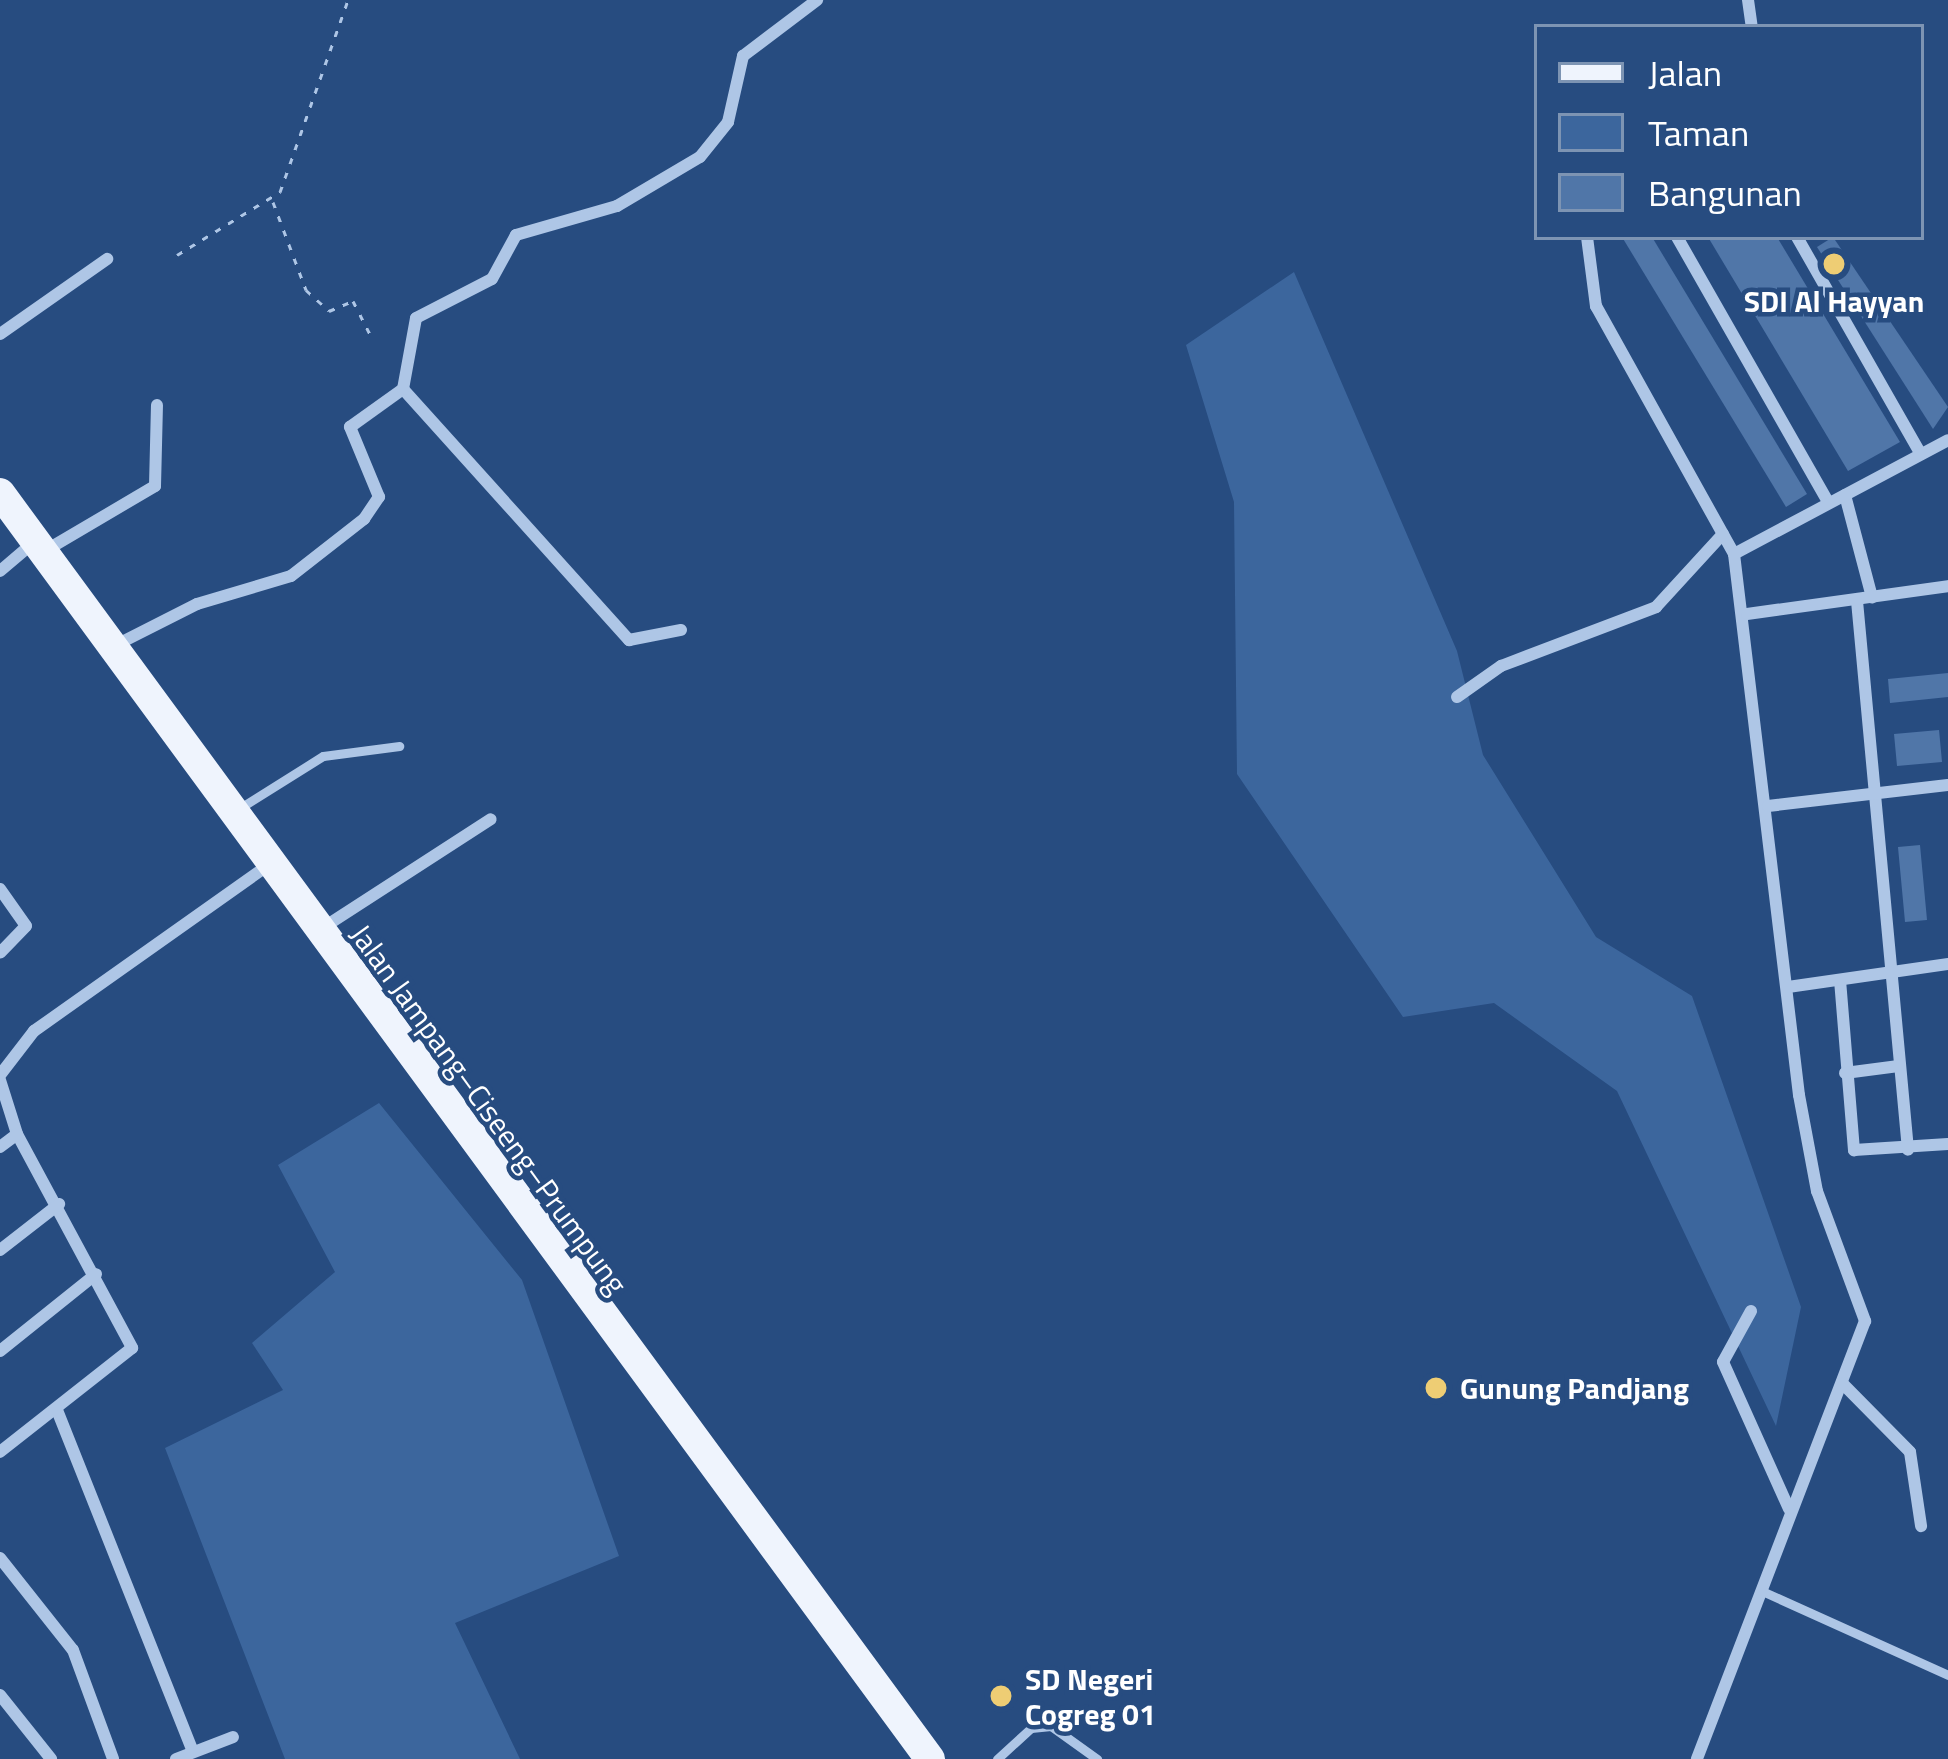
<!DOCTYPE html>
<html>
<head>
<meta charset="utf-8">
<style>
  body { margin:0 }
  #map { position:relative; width:1948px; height:1759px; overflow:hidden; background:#274c80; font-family:"Titillium Web",sans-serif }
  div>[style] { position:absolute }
  .green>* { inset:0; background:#3c669d }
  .building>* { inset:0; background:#5076a8 }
  .path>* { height:3px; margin-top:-1.5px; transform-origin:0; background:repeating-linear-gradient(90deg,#aec6e6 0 6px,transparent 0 15px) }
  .lane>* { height:9px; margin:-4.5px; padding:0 4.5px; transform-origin:4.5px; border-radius:4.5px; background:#aec6e6 }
  .street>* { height:12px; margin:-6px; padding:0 6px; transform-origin:6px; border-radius:6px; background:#aec6e6 }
  .primary>* { height:30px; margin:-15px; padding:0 15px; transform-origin:15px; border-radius:15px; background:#eff4fd }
  .dots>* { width:33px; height:33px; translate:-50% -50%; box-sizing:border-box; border:6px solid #274c80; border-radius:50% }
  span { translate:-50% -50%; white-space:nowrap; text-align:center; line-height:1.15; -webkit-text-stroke:9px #274c80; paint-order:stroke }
  .poi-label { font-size:30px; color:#fff; font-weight:700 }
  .left { translate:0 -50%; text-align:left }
  .street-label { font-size:30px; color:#fff }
  .legend { position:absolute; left:1534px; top:24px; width:390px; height:216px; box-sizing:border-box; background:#274c80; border:3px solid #7d94b3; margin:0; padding:15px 21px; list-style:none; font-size:36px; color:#fff }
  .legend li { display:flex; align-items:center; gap:24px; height:60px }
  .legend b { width:60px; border:3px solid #7d94b3 }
</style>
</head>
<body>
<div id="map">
  <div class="green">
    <i style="clip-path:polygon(1294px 272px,1457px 651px,1483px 755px,1596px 937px,1692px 996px,1801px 1307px,1776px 1426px,1617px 1091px,1494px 1003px,1403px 1017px,1237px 774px,1234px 502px,1186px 345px)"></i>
    <i style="clip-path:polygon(379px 1103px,522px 1280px,619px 1556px,455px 1623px,520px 1759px,285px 1759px,165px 1448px,283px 1390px,252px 1343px,335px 1272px,278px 1165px)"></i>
  </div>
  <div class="building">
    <i style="clip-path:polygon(1622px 237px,1652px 237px,1807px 494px,1786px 507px)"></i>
    <i style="clip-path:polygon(1708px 237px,1777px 237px,1900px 442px,1848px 471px)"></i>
    <i style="clip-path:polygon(1833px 237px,1948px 407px,1933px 429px,1817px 247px)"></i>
    <i style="clip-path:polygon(1948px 673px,1948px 697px,1890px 703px,1888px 679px)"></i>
    <i style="clip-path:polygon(1939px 730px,1942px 762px,1897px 766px,1894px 734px)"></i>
    <i style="clip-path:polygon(1920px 845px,1927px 920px,1905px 922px,1898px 847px)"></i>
  </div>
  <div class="path">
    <i style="left:273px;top:202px;width:94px;rotate:69.4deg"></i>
    <i style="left:306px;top:290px;width:31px;rotate:42deg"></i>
    <i style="left:329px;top:311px;width:26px;rotate:-23deg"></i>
    <i style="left:353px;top:301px;width:44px;rotate:62.9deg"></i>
    <i style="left:177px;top:255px;width:121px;rotate:-31.5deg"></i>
    <i style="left:280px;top:192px;width:204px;rotate:-70.5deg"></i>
  </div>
  <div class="lane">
    <i style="left:240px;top:808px;width:98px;rotate:-32.1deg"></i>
    <i style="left:323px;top:756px;width:77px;rotate:-7.5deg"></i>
    <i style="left:1762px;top:1591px;width:204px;rotate:24.3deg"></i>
    <i style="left:997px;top:1759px;width:46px;rotate:-42.4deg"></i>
    <i style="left:1031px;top:1728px;width:20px;rotate:-6deg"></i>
    <i style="left:1051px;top:1726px;width:57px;rotate:35.7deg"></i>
  </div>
  <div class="street">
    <i style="left:1748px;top:0;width:27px;rotate:82deg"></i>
    <i style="left:1587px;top:237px;width:70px;rotate:82.6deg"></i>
    <i style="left:1596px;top:306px;width:284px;rotate:60.9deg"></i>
    <i style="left:1734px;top:554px;width:545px;rotate:83.15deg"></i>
    <i style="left:1799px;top:1095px;width:98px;rotate:79.4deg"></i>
    <i style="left:1817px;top:1191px;width:139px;rotate:69.7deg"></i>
    <i style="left:1865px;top:1321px;width:469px;rotate:111deg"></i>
    <i style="left:1677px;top:237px;width:305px;rotate:60.3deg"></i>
    <i style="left:1797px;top:237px;width:250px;rotate:60.3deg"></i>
    <i style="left:0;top:334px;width:131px;rotate:-35deg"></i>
    <i style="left:403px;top:389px;width:338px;rotate:48deg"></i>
    <i style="left:629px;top:640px;width:53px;rotate:-10.9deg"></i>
    <i style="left:1845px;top:495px;width:106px;rotate:75.2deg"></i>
    <i style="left:43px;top:552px;width:130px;rotate:-30.5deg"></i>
    <i style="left:155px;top:486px;width:81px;rotate:-88.6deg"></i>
    <i style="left:1734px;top:554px;width:242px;rotate:-28deg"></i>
    <i style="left:0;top:571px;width:43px;rotate:-40.3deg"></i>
    <i style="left:1857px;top:601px;width:551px;rotate:84.69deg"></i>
    <i style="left:1747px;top:614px;width:203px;rotate:-7.9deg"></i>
    <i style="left:116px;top:645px;width:91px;rotate:-26.8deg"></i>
    <i style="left:197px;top:604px;width:98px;rotate:-16.6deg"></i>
    <i style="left:291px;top:576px;width:93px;rotate:-38deg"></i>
    <i style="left:364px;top:519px;width:27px;rotate:-56deg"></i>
    <i style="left:379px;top:497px;width:76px;rotate:-112.5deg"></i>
    <i style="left:350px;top:427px;width:65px;rotate:-35.6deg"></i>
    <i style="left:403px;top:389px;width:72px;rotate:-79.6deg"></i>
    <i style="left:416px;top:318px;width:85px;rotate:-27.2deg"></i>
    <i style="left:492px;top:279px;width:50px;rotate:-61.4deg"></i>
    <i style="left:516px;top:235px;width:105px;rotate:-16deg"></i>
    <i style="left:617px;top:206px;width:96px;rotate:-30.6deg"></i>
    <i style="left:700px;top:157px;width:45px;rotate:-51.3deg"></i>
    <i style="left:728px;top:122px;width:68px;rotate:-77.2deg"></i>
    <i style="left:743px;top:56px;width:93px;rotate:-37.1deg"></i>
    <i style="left:1457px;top:697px;width:54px;rotate:-35.2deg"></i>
    <i style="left:1501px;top:666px;width:166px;rotate:-20.8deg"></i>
    <i style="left:1656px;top:607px;width:99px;rotate:-47.5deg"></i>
    <i style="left:1768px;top:806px;width:181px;rotate:-6.7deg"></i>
    <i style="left:0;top:889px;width:45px;rotate:54.9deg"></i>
    <i style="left:26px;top:926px;width:37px;rotate:134deg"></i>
    <i style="left:321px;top:929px;width:202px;rotate:-32.9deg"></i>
    <i style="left:1840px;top:980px;width:171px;rotate:85.3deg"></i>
    <i style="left:1854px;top:1150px;width:94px;rotate:-3.7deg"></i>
    <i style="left:1788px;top:987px;width:162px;rotate:-8.2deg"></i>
    <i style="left:1845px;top:1073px;width:54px;rotate:-7.4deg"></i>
    <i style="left:0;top:1075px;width:56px;rotate:-52.3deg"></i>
    <i style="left:34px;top:1031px;width:284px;rotate:-35.3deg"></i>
    <i style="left:0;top:1080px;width:57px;rotate:72.5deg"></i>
    <i style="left:17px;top:1134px;width:243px;rotate:61.7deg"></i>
    <i style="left:132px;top:1348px;width:168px;rotate:141.8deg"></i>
    <i style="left:0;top:1147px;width:21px;rotate:-37deg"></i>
    <i style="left:0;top:1250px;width:75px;rotate:-37.9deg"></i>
    <i style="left:1751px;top:1311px;width:58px;rotate:118.8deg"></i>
    <i style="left:1723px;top:1362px;width:161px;rotate:65.8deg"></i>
    <i style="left:0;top:1351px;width:123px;rotate:-38.7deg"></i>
    <i style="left:1842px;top:1383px;width:97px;rotate:45.4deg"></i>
    <i style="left:1910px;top:1452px;width:75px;rotate:81.5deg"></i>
    <i style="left:57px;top:1410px;width:367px;rotate:68.3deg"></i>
    <i style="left:0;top:1558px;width:117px;rotate:51.6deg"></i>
    <i style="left:73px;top:1650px;width:116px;rotate:69.8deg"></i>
    <i style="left:0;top:1695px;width:82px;rotate:51.4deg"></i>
    <i style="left:176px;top:1759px;width:61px;rotate:-21.1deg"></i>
  </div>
  <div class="primary">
    <i style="left:0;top:493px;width:1571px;rotate:53.7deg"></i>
  </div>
  <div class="dots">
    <i style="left:1834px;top:264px;background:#eecd74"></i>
    <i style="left:1436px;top:1388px;background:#eecd74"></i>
    <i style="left:1001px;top:1696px;background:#eecd74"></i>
  </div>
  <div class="poi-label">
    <span style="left:1834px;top:301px">SDI Al Hayyan</span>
    <span class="left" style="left:1460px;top:1388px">Gunung Pandjang</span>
    <span class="left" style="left:1025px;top:1696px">SD Negeri<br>Cogreg 01</span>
  </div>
  <div class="street-label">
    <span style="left:489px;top:1109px;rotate:54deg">Jalan Jampang–Ciseeng–Prumpung</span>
  </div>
  <ul class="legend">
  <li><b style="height:15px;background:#eff4fd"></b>Jalan</li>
  <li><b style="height:33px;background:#3c669d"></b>Taman</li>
  <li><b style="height:33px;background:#5076a8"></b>Bangunan</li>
  </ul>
</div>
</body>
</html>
